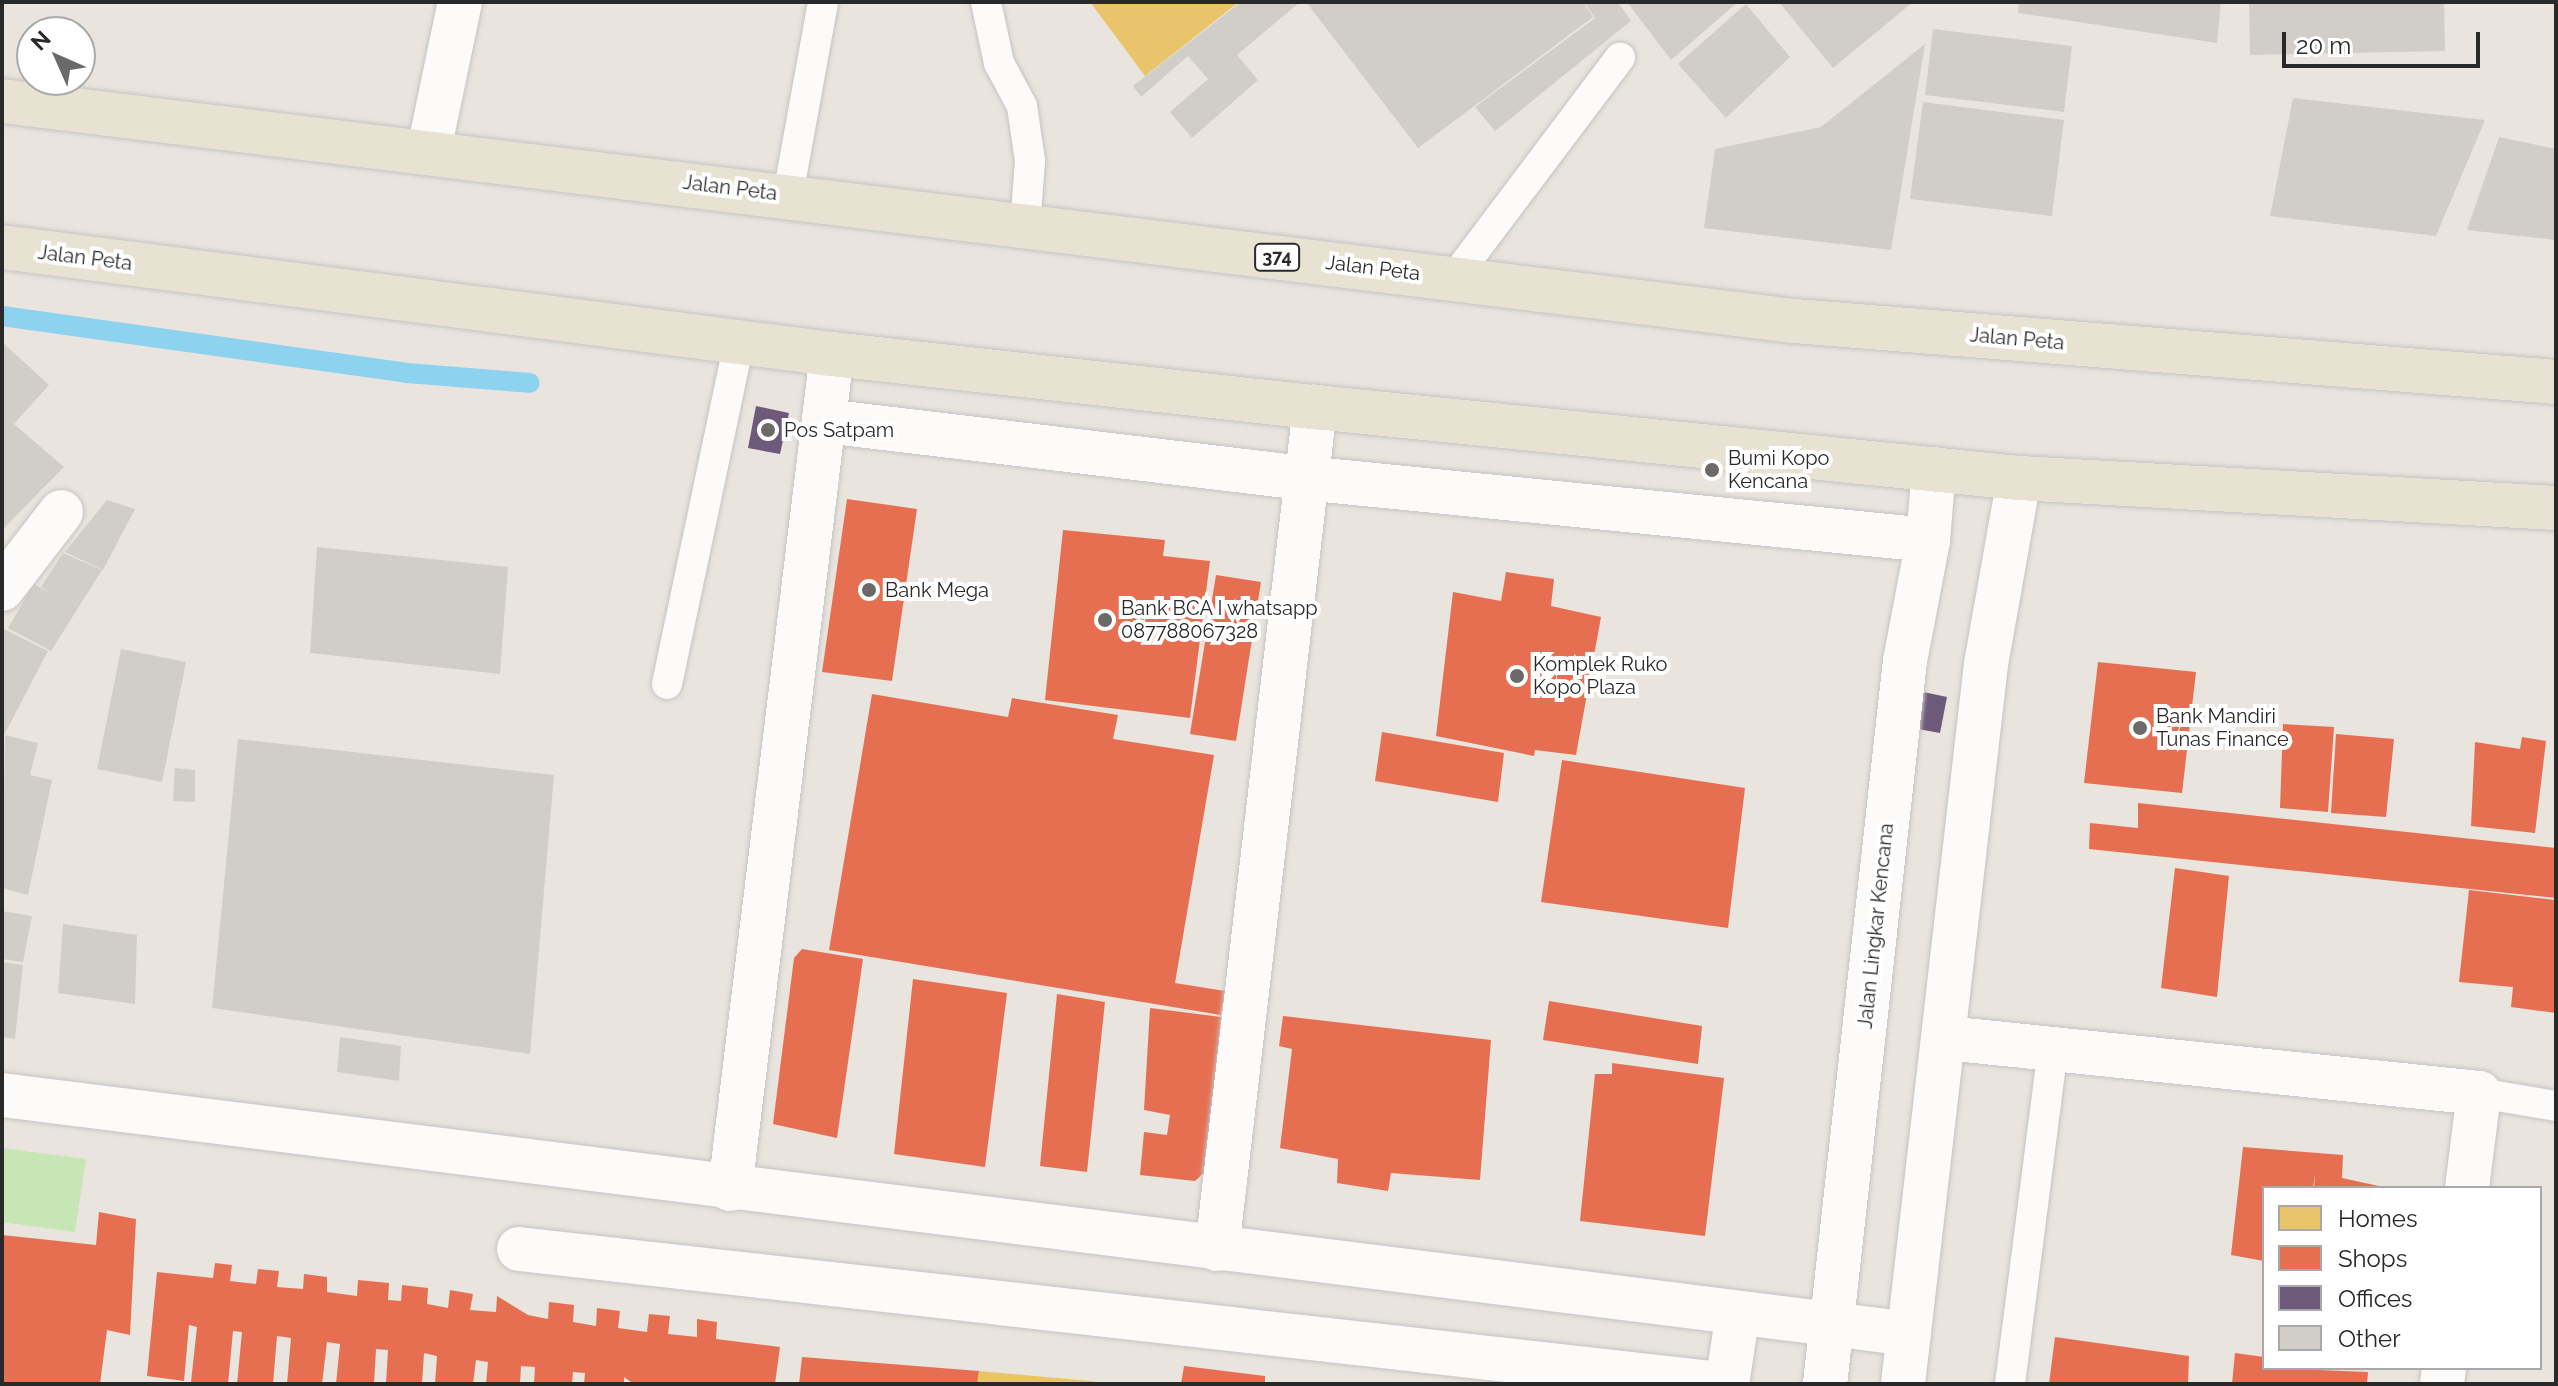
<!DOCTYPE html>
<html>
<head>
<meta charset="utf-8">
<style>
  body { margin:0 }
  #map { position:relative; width:2558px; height:1386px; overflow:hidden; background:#e9e4de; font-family:Raleway,sans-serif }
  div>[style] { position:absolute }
  .green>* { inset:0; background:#c7e6b5 }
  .homes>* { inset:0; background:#e9c46a }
  .shops>* { inset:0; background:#e76f51 }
  .offices>* { inset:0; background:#6d597a }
  .stream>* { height:20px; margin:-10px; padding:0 10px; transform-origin:10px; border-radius:10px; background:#8dd2ef }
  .building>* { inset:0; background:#d1ceca }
  .roads { filter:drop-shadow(0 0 2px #c5c4c4) drop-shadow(0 0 2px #c5c4c4) }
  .lane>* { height:30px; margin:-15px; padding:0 15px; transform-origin:15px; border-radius:15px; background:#fcfbfa }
  .street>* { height:44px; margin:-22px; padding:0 22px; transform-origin:22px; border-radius:22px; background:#fcfbfa }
  .primary>* { height:44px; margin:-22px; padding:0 22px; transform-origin:22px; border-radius:22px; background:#e7e2d2 }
  .dots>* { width:22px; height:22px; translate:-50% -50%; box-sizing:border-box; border:4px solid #fff; border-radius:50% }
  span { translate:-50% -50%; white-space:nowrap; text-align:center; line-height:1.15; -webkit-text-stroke:8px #fff; paint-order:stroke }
  .shield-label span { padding:2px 6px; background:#fff; border:2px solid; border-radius:6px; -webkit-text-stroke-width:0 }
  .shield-label { font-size:18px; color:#292929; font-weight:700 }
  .street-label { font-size:20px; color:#292929 }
  .poi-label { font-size:20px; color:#292929 }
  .left { translate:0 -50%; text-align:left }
  .frame { position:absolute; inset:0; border:4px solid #292929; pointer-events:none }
  .legend { position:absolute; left:2262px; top:1186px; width:280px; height:184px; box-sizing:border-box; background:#fff; border:2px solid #a9a9a9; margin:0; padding:10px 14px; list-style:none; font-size:24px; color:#292929 }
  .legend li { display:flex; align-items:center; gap:16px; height:40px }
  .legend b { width:40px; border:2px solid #a9a9a9 }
  .north { position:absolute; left:16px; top:16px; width:80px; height:80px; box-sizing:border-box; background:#fff; border:2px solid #a9a9a9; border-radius:50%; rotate:315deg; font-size:22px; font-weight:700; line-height:32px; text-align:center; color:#292929 }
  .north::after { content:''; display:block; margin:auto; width:28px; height:36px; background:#6c6a68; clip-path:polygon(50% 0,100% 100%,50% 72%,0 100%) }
  .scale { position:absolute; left:2282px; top:32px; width:198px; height:36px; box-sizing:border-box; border:4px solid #292929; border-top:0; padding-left:10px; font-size:24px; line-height:28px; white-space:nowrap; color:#292929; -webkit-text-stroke:6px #fff; paint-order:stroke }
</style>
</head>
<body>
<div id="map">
  <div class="green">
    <i style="clip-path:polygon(2px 1148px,86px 1159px,75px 1232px,2px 1222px)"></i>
  </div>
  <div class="homes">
    <i style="clip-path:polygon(1090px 2px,1239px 2px,1145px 76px)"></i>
    <i style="clip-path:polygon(979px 1371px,1100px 1382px,1100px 1384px,977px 1384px)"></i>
  </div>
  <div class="shops">
    <i style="clip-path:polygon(847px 499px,917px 509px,892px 681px,822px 672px)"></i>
    <i style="clip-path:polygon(1063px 530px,1165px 540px,1163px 556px,1210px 561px,1190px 718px,1045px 700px)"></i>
    <i style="clip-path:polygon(1506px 572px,1554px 579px,1551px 606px,1601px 617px,1576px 755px,1535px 750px,1534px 756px,1436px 736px,1453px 592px,1501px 601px)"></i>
    <i style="clip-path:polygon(1216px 575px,1261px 582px,1236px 741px,1190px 734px)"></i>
    <i style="clip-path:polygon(2098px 662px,2196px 672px,2182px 793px,2084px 783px)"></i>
    <i style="clip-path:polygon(872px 694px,1008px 717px,1012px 698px,1118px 715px,1113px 739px,1214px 755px,1175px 983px,1225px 991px,1221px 1015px,829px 950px)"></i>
    <i style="clip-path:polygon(2283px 724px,2334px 727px,2328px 812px,2280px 808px)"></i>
    <i style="clip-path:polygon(1382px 732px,1504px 753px,1498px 802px,1375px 781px)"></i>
    <i style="clip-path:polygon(2336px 734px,2394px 739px,2386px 817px,2331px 813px)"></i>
    <i style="clip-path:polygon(2522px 737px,2546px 741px,2535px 833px,2471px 826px,2475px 742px,2520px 749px)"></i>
    <i style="clip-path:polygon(1562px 760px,1745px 788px,1728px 928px,1541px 902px)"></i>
    <i style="clip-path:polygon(2138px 803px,2556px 848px,2556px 898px,2089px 849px,2090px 823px,2138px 828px)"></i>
    <i style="clip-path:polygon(2175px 868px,2229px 876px,2217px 997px,2161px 988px)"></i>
    <i style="clip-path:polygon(2469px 890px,2556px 900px,2556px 1013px,2511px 1007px,2513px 987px,2459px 982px)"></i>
    <i style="clip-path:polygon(802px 949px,863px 959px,837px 1138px,773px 1124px,794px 958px)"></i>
    <i style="clip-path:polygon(913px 979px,1007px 993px,985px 1167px,894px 1154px)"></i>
    <i style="clip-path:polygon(1057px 994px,1105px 1002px,1087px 1172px,1040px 1166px)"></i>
    <i style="clip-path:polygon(1549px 1001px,1702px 1026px,1698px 1064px,1543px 1040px)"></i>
    <i style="clip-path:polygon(1150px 1008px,1221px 1017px,1208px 1169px,1195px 1181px,1140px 1175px,1144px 1132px,1167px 1135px,1170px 1115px,1144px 1110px)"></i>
    <i style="clip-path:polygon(1283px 1016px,1491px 1040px,1480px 1180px,1391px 1173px,1388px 1191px,1337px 1183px,1338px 1159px,1280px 1148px,1292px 1049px,1279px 1046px)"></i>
    <i style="clip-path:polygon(1612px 1063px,1724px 1078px,1705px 1236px,1580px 1221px,1595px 1074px,1612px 1074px)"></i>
    <i style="clip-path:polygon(2243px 1147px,2343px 1155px,2342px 1178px,2388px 1188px,2314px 1188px,2315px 1173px,2313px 1188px,2264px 1188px,2264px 1261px,2231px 1255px)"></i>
    <i style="clip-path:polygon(99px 1212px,136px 1219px,130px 1335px,107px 1330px,100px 1384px,2px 1384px,2px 1235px,96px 1245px)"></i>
    <i style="clip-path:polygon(215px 1263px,232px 1265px,230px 1281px,256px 1284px,258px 1269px,279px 1271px,277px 1287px,303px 1289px,304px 1274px,327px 1277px,327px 1292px,357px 1296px,358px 1280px,389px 1283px,388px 1300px,401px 1301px,402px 1285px,428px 1288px,427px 1304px,448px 1308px,450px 1290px,473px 1294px,470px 1310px,496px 1312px,497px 1296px,528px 1315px,548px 1319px,549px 1302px,574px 1305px,573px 1322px,596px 1326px,597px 1308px,620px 1311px,618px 1328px,647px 1332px,649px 1314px,670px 1316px,668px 1334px,697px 1337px,697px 1319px,717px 1322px,716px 1339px,780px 1347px,775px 1384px,634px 1384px,624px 1377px,624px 1384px,584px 1384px,585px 1373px,573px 1372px,572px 1384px,534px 1384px,535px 1367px,521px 1366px,520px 1384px,486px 1384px,488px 1362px,476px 1360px,473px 1384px,435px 1384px,437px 1356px,424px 1353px,422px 1384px,386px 1384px,388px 1350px,376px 1349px,374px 1384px,336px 1384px,340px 1344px,327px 1342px,322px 1384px,287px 1384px,291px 1338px,277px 1336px,273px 1384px,237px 1384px,242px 1332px,233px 1331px,228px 1384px,212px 1384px,191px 1382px,197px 1327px,189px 1325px,184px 1381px,147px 1376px,157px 1272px,213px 1278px)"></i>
    <i style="clip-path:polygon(2055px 1337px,2189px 1356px,2188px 1384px,2049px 1384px)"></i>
    <i style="clip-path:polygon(2235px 1353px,2264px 1357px,2264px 1368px,2368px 1372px,2367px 1384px,2232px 1384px)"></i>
    <i style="clip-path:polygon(802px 1357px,979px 1371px,977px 1384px,799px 1384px)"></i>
    <i style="clip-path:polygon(1184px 1366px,1265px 1376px,1265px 1384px,1181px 1384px)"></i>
  </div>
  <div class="offices">
    <i style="clip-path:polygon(756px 406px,789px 413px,780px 454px,748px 448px)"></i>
    <i style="clip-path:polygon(1914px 690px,1947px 697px,1940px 733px,1907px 727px)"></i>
  </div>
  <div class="stream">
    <i style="left:2px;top:316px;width:409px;rotate:8deg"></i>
    <i style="left:407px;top:373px;width:123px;rotate:4.6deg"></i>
  </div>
  <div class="building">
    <i style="clip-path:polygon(1241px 2px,1300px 2px,1237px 55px,1258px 80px,1192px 138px,1170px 112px,1208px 79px,1188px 56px,1141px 97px,1133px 86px)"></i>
    <i style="clip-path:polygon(1306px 2px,1583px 2px,1593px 17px,1418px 148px)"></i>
    <i style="clip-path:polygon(1584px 2px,1618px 2px,1631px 21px,1495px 131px,1475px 107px,1595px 18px)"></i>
    <i style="clip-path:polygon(1627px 2px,1738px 2px,1671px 60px)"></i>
    <i style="clip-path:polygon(1779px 2px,1913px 2px,1833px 68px)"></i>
    <i style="clip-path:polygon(2019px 2px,2221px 2px,2217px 43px,2018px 13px)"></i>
    <i style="clip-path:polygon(2249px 2px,2444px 2px,2445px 51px,2250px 55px)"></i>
    <i style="clip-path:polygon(1746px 4px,1790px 57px,1726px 118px,1678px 64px)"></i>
    <i style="clip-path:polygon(1933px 29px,2072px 46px,2064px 112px,1925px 95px)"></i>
    <i style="clip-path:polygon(1925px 44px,1891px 250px,1704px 228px,1715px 149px,1821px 127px)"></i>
    <i style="clip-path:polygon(2293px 98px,2485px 120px,2436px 236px,2270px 216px)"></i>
    <i style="clip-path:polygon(1923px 102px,2064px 120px,2052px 216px,1910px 199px)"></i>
    <i style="clip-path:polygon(2499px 137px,2556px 149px,2556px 240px,2467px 230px)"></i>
    <i style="clip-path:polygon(2px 342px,49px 385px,14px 424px,64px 467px,2px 530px)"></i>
    <i style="clip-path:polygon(107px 500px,135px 509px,103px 570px,65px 552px)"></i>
    <i style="clip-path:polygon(317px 547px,508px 567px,500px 674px,310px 653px)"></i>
    <i style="clip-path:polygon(63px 553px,102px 570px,51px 651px,8px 628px,34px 584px,54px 595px,41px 587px)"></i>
    <i style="clip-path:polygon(2px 628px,48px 651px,2px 739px)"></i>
    <i style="clip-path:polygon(121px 649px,186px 662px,162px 782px,97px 769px)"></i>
    <i style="clip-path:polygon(5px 735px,38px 743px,30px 775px,52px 780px,28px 895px,2px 888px)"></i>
    <i style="clip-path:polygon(238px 739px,554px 775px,530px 1054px,212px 1008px)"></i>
    <i style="clip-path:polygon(175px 768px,195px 770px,195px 802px,173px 801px)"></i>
    <i style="clip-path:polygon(2px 911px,32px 916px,23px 962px,2px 959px)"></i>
    <i style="clip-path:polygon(63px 924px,137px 935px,135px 1004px,58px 993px)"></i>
    <i style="clip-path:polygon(2px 962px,23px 965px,15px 1039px,2px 1037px)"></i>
    <i style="clip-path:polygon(340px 1037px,401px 1046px,399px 1081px,337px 1072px)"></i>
  </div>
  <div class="roads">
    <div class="lane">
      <i style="left:986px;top:2px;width:62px;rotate:78deg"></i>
      <i style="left:999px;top:63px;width:49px;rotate:61.9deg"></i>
      <i style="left:1022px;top:106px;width:56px;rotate:81.7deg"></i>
      <i style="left:1030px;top:161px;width:65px;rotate:94.4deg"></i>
      <i style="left:788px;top:195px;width:196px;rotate:-79.7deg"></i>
      <i style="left:1454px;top:278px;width:276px;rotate:-53deg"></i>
      <i style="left:667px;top:684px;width:349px;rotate:-78.1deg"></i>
      <i style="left:2479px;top:1093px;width:78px;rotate:9.6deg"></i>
      <i style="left:2010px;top:1384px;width:338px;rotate:-82.7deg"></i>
    </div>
    <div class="street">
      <i style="left:429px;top:150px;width:151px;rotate:-78.2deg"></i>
      <i style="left:825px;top:421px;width:482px;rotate:6.8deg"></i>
      <i style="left:1304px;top:478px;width:627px;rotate:5.67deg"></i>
      <i style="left:2px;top:589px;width:97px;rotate:-52.5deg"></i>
      <i style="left:1946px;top:1038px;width:536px;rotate:5.89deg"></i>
      <i style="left:2479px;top:1093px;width:96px;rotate:97.2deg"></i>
      <i style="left:2px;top:1095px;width:1922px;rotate:7.14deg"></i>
      <i style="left:730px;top:1189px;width:841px;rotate:-83.04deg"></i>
      <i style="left:519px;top:1249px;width:1210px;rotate:6.41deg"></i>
      <i style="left:1217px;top:1249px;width:848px;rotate:-83.36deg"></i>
      <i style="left:1727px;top:1384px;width:72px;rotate:-81.2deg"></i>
      <i style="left:1825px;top:1384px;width:727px;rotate:-83.69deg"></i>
      <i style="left:1905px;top:661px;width:123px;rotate:-79.2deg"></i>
      <i style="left:1928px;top:540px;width:71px;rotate:-85.2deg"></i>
      <i style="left:1903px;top:1384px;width:725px;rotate:-83.42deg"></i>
      <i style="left:1986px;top:664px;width:189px;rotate:-79.9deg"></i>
      <i style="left:2442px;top:1384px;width:16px;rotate:-83deg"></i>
    </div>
    <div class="primary">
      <i style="left:2px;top:101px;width:1806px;rotate:7deg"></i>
      <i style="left:1795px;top:321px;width:763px;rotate:4.58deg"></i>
      <i style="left:2px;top:247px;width:837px;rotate:7.35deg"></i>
      <i style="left:832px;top:354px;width:486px;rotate:6.3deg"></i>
      <i style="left:1315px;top:407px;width:708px;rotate:5.76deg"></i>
      <i style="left:2019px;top:478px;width:538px;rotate:3.2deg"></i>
    </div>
  </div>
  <div class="dots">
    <i style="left:768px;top:430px;background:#6c6a68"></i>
    <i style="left:1712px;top:470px;background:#6c6a68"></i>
    <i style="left:869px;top:590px;background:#6c6a68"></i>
    <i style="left:1105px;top:620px;background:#6c6a68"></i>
    <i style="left:1517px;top:676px;background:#6c6a68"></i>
    <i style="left:2140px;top:728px;background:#6c6a68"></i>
  </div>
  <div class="shield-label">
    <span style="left:1277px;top:257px">374</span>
  </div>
  <div class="street-label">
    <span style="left:730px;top:188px;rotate:7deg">Jalan Peta</span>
    <span style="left:85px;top:258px;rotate:7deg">Jalan Peta</span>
    <span style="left:1373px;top:268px;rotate:7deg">Jalan Peta</span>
    <span style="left:2017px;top:339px;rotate:5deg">Jalan Peta</span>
    <span style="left:1876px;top:926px;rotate:-84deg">Jalan Lingkar Kencana</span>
  </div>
  <div class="poi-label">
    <span class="left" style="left:784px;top:430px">Pos Satpam</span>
    <span class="left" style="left:1728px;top:470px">Bumi Kopo<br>Kencana</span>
    <span class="left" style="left:885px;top:590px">Bank Mega</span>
    <span class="left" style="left:1121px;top:620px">Bank BCA I whatsapp<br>087788067328</span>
    <span class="left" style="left:1533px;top:676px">Komplek Ruko<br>Kopo Plaza</span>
    <span class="left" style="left:2156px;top:728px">Bank Mandiri<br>Tunas Finance</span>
  </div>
  <div class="frame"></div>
  <ul class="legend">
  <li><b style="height:22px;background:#e9c46a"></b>Homes</li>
  <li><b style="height:22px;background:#e76f51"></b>Shops</li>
  <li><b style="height:22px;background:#6d597a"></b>Offices</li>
  <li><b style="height:22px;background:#d1ceca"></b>Other</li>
  </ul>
  <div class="north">N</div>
  <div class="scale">20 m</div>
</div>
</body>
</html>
